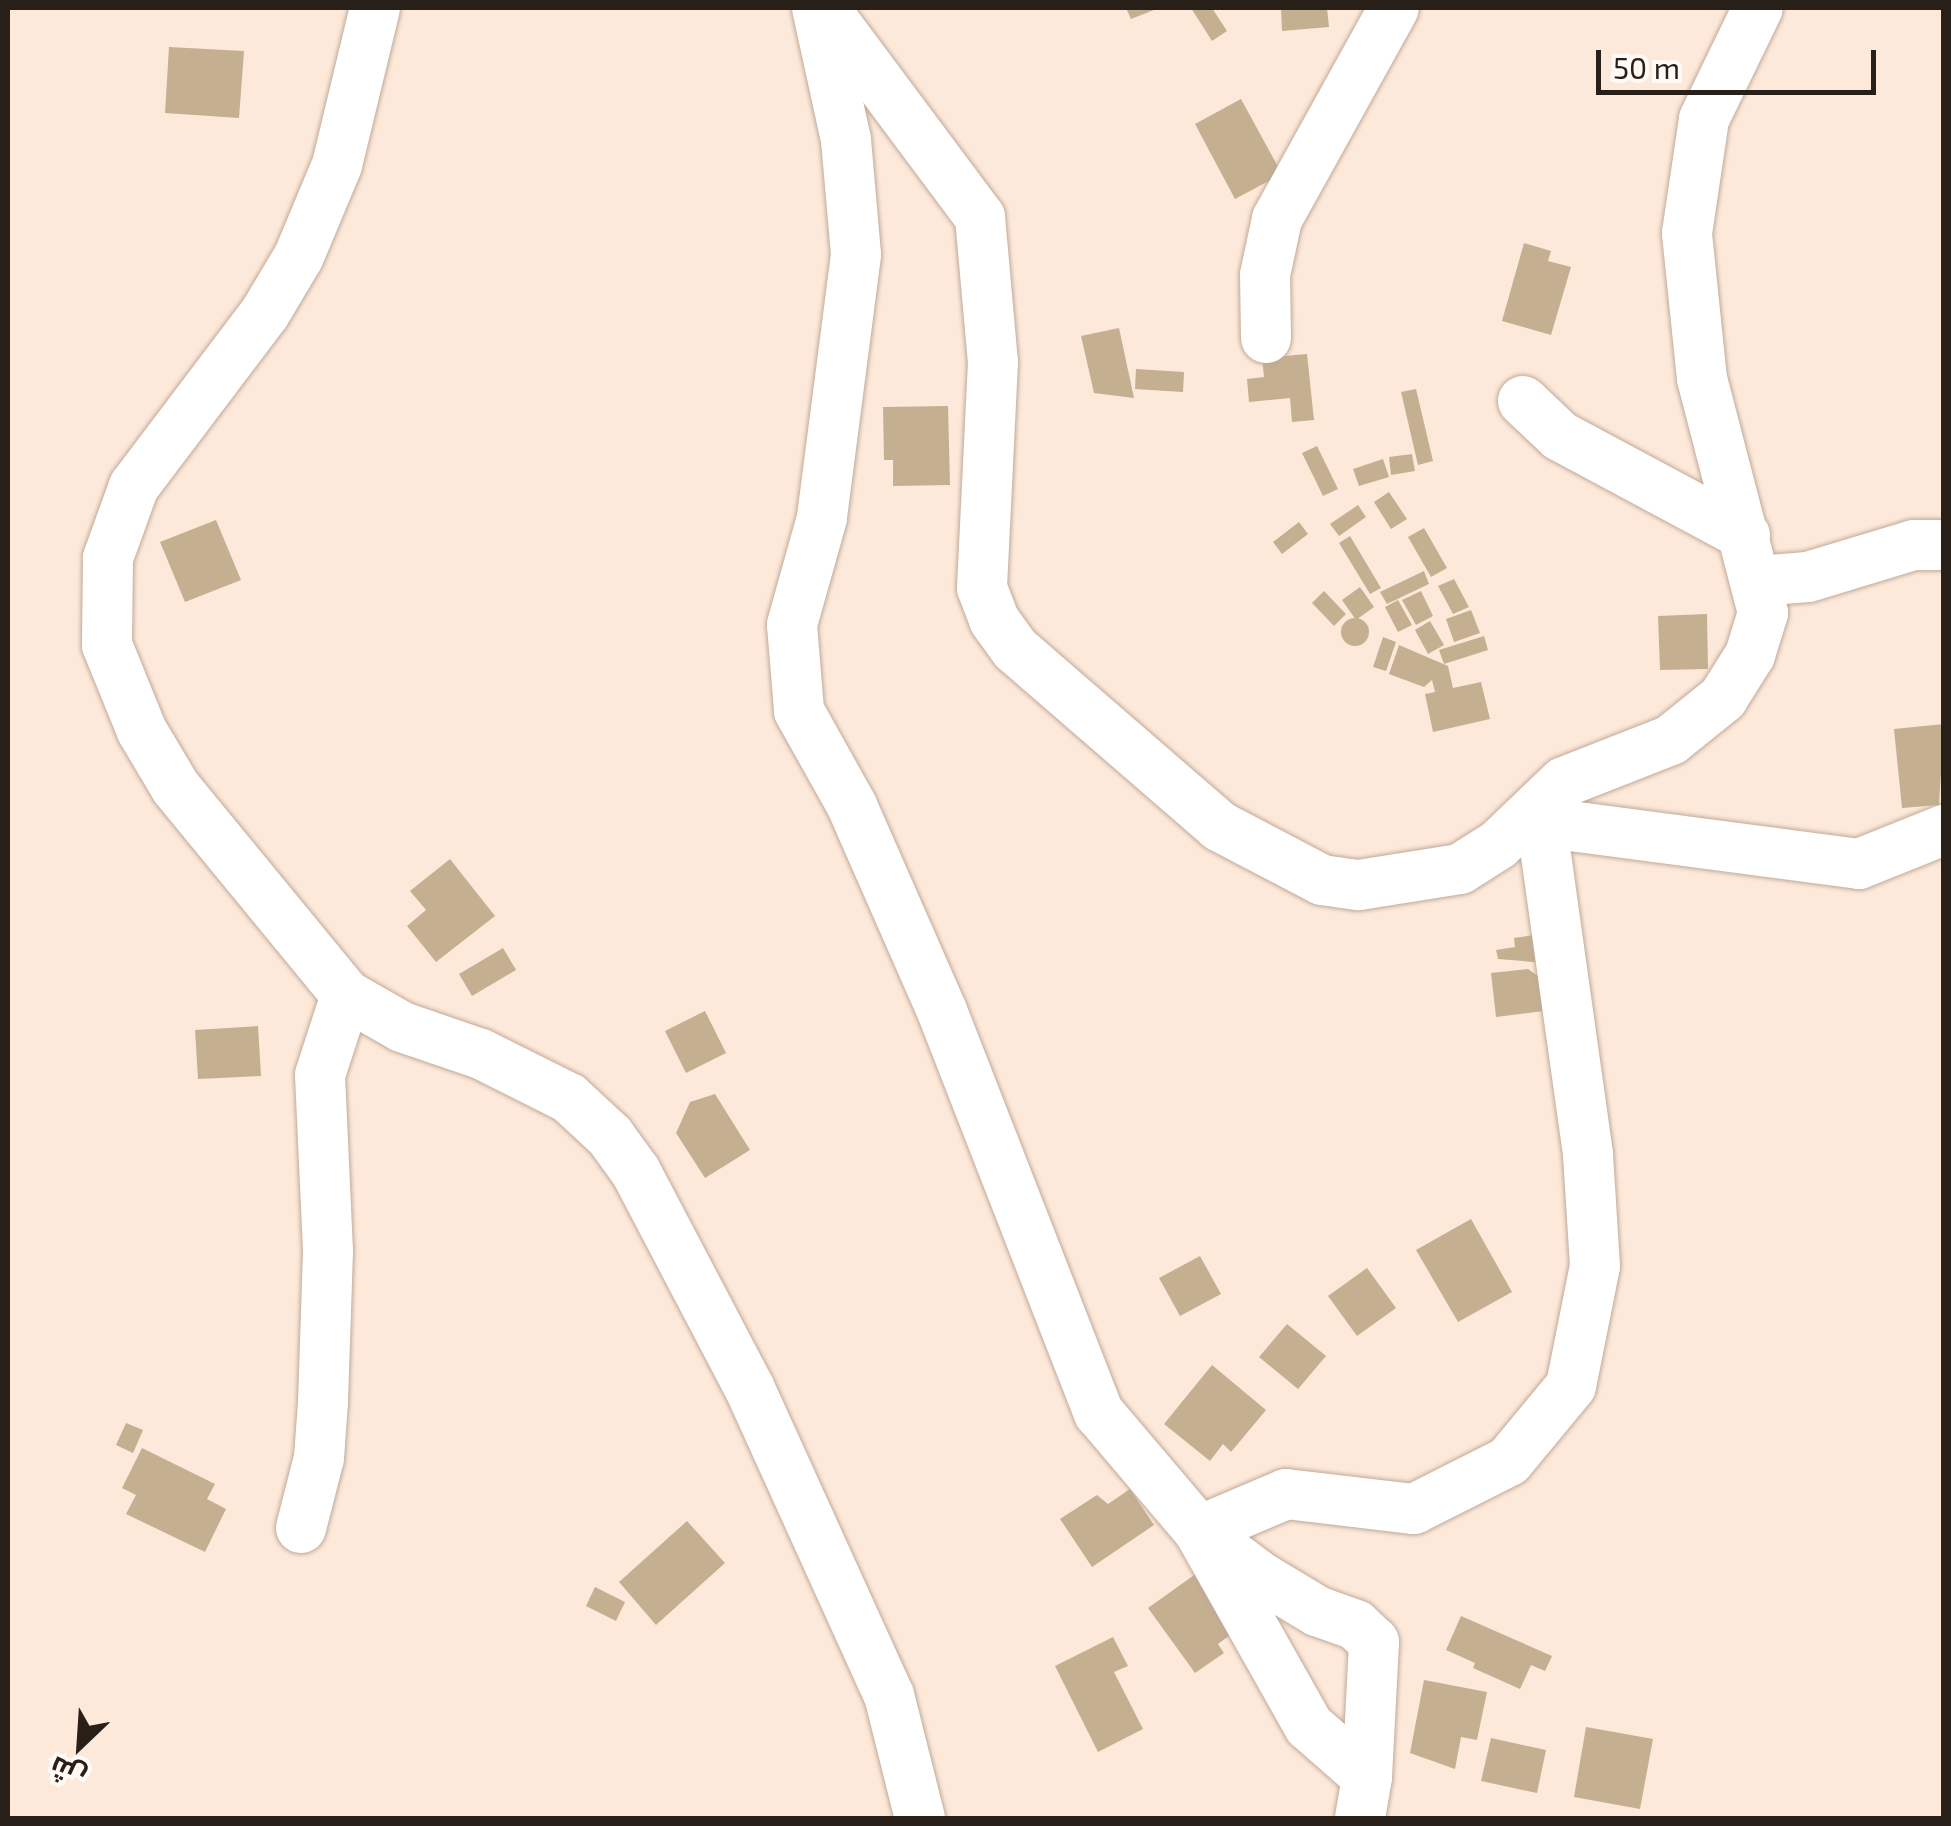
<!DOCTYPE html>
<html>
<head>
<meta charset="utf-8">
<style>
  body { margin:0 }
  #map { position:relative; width:1951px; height:1826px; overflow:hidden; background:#fde9da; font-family:"Exo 2",Cairo,sans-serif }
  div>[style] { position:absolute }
  .building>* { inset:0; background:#c4af90 }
  .round { border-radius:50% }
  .roads { filter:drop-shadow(0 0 2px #c1a997) drop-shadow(0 0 2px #c1a997) }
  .minor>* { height:50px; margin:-25px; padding:0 25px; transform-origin:25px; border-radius:25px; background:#fff }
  span { translate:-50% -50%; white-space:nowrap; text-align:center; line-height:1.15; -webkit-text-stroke:8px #fffaf6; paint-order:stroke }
  .frame { position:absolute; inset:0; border:10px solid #281f18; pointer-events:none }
  .north { position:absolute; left:30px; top:1696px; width:100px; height:100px; -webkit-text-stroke:8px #fffaf6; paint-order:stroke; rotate:205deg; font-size:28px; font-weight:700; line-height:40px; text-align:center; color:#281f18 }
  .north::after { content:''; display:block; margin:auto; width:35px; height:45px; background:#281f18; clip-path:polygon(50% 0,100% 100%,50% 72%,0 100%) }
  .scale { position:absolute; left:1596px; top:50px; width:280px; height:45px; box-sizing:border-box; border:5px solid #281f18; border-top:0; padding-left:12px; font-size:30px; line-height:35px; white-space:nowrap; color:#281f18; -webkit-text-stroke:8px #fffaf6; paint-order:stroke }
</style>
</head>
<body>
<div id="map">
  <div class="building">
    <i style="clip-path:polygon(1126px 8px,1159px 8px,1131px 19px)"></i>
    <i style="clip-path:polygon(1191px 8px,1212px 8px,1227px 31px,1212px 41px)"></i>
    <i style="clip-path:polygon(1281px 8px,1327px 8px,1329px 27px,1282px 31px)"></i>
    <i style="clip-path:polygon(169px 47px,244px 51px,239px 118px,165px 113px)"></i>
    <i style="clip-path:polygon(1241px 99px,1282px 174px,1235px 199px,1195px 124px)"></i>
    <i style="clip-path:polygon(1524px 243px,1551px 251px,1548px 261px,1571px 267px,1551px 335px,1502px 321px)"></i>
    <i style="clip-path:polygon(1119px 328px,1134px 398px,1094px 393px,1081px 336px)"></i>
    <i style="clip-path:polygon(1307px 354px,1314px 420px,1292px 422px,1290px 398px,1249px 402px,1247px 379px,1264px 377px,1262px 358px)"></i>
    <i style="clip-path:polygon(1136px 369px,1184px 372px,1183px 392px,1135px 389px)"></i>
    <i style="clip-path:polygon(1416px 389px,1433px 461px,1418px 465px,1401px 392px)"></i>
    <i style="clip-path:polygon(948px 406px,950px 485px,893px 486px,893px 460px,884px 460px,883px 407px)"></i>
    <i style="clip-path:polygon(1317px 446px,1338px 489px,1323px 496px,1302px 453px)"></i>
    <i style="clip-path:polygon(1412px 454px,1415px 471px,1391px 475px,1389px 457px)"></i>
    <i style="clip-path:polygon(1383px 459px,1389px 477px,1359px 486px,1353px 469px)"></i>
    <i style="clip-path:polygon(1389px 492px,1407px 519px,1391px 529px,1374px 502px)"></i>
    <i style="clip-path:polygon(1358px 505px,1366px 517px,1339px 536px,1330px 524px)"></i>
    <i style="clip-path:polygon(216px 520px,241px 580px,185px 602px,160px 542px)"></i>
    <i style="clip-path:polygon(1299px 522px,1308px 534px,1282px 554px,1273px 542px)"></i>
    <i style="clip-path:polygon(1424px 528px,1447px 568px,1431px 577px,1408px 537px)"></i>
    <i style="clip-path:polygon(1350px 536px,1381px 588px,1370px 594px,1339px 543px)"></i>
    <i style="clip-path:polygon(1424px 571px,1429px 584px,1387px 604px,1380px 592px)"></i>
    <i style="clip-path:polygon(1454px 579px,1469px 607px,1453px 614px,1438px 586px)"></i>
    <i style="clip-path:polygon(1360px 587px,1374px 607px,1356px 620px,1342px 600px)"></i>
    <i style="clip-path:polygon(1324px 591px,1346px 614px,1334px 626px,1312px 603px)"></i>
    <i style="clip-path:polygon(1421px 591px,1433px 616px,1416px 625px,1402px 600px)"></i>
    <i style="clip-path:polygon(1398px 600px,1412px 625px,1398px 632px,1385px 607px)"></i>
    <i style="clip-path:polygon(1471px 610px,1480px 633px,1454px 642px,1446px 619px)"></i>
    <i style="clip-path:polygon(1707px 614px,1708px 669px,1660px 670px,1658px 616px)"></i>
    <i class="round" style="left:1341px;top:618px;width:28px;height:28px"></i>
    <i style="clip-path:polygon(1430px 621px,1444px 645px,1428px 654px,1415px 630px)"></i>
    <i style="clip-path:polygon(1484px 636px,1488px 650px,1444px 664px,1439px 650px)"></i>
    <i style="clip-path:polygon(1383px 637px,1396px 642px,1386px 671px,1373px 667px)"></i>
    <i style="clip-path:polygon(1399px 645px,1448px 666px,1453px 688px,1481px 682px,1490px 719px,1433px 732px,1425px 694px,1435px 692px,1432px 680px,1424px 687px,1389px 674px)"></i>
    <i style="clip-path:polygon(1944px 724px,1939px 805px,1902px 808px,1894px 729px)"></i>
    <i style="clip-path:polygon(450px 859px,495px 916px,436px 962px,407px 926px,426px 910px,410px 891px)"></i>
    <i style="clip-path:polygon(1542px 934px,1546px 963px,1498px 959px,1496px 950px,1515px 947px,1514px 938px)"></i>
    <i style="clip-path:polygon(503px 948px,516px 970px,472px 996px,459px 974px)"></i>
    <i style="clip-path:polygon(1528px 969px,1548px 983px,1551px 1010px,1496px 1017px,1491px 973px)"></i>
    <i style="clip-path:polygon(705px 1011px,726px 1053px,686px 1073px,665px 1031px)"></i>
    <i style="clip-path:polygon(258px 1026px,261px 1076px,198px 1079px,195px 1030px)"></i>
    <i style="clip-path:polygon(715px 1094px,750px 1150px,705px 1178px,676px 1133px,690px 1102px)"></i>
    <i style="clip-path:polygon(1471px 1219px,1512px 1292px,1458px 1322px,1416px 1250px)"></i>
    <i style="clip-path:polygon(1200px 1256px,1221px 1294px,1180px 1316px,1159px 1278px)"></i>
    <i style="clip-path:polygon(1367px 1268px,1396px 1308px,1357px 1336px,1328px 1296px)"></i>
    <i style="clip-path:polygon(1287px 1324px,1326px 1356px,1298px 1389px,1259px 1357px)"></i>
    <i style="clip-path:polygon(1212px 1365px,1266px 1410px,1231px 1452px,1223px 1444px,1210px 1461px,1164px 1424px)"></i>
    <i style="clip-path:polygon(126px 1423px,143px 1430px,133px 1453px,116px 1445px)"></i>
    <i style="clip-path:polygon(142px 1448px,215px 1484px,207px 1499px,226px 1509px,205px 1552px,126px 1514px,136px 1495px,122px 1488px)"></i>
    <i style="clip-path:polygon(1130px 1489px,1154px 1525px,1092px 1567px,1060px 1519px,1097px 1495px,1108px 1504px)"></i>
    <i style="clip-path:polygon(687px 1521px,725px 1563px,656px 1625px,619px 1582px)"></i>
    <i style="clip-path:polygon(1197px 1573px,1237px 1630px,1218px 1644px,1224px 1653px,1195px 1673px,1148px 1608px)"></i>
    <i style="clip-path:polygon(595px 1587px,625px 1602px,616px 1621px,586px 1606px)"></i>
    <i style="clip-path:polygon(1461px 1616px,1552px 1656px,1545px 1671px,1531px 1665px,1520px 1689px,1473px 1668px,1475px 1663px,1446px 1650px)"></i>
    <i style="clip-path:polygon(1113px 1637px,1128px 1666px,1114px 1672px,1143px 1729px,1098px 1752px,1055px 1666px)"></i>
    <i style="clip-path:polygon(1424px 1680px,1487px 1692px,1477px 1740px,1461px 1737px,1455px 1769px,1410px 1753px)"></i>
    <i style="clip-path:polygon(1586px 1727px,1653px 1739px,1640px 1809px,1574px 1797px)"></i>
    <i style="clip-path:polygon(1491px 1738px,1546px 1750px,1537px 1793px,1481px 1781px)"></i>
  </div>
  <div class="roads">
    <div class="minor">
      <i style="left:375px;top:8px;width:162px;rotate:103.6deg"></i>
      <i style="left:337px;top:165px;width:99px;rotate:112.7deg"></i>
      <i style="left:299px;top:256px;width:66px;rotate:120.8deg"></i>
      <i style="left:265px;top:313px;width:217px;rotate:127.1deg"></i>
      <i style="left:134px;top:486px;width:77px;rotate:109.9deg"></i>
      <i style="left:108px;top:558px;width:87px;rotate:90.7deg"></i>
      <i style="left:107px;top:645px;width:93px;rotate:67.9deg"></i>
      <i style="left:142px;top:731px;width:66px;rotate:59.2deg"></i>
      <i style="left:176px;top:788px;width:268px;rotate:50.6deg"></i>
      <i style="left:346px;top:995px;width:64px;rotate:29.7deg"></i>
      <i style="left:402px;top:1027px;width:83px;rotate:18.9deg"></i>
      <i style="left:481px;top:1054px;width:98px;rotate:26.6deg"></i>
      <i style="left:569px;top:1098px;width:56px;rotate:42.8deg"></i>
      <i style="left:610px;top:1136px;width:44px;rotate:54.2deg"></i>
      <i style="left:636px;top:1172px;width:243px;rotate:62.3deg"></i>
      <i style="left:749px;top:1387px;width:338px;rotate:65.6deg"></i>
      <i style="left:889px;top:1695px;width:127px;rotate:75.9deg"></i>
      <i style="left:817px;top:8px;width:135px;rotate:77.6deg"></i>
      <i style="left:846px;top:140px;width:115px;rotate:85deg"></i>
      <i style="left:856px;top:255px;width:265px;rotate:97.4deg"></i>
      <i style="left:822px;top:518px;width:111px;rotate:105.7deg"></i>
      <i style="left:792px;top:625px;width:86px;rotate:85.3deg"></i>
      <i style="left:799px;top:711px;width:109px;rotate:60.8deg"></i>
      <i style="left:852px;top:806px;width:224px;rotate:66.3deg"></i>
      <i style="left:942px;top:1011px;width:432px;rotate:68.7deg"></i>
      <i style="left:1099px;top:1413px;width:155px;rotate:49.7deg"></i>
      <i style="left:1199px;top:1531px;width:224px;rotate:60.6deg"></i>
      <i style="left:1309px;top:1726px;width:77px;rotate:41.3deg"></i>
      <i style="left:1367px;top:1777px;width:42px;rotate:99.7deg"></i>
      <i style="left:824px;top:8px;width:261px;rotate:53.3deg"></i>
      <i style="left:980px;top:217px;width:146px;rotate:84.9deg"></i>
      <i style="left:993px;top:362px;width:226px;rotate:92.8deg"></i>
      <i style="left:982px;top:588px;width:34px;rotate:69deg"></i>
      <i style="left:994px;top:620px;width:36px;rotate:54deg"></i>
      <i style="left:1015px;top:649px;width:270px;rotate:40.9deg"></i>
      <i style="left:1219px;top:826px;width:116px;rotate:27.7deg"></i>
      <i style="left:1322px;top:880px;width:37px;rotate:8deg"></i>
      <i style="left:1359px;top:885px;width:102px;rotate:-9deg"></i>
      <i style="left:1460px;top:869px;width:45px;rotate:-32.3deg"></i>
      <i style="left:1498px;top:845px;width:91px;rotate:-43.7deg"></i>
      <i style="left:1564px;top:782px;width:115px;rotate:-21.4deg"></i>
      <i style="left:1671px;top:740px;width:67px;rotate:-38.9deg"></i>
      <i style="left:1723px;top:698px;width:51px;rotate:-57.9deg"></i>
      <i style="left:1750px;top:655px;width:44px;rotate:-72.8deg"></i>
      <i style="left:1763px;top:613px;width:242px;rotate:-104.6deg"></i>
      <i style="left:1702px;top:379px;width:147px;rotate:-95.9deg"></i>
      <i style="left:1687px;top:233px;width:115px;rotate:-81.5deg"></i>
      <i style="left:1704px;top:119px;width:123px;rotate:-64.1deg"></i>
      <i style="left:1266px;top:338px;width:63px;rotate:-90.9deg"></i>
      <i style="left:1265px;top:275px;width:57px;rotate:-77.9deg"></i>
      <i style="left:1277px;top:219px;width:241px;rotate:-61deg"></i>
      <i style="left:1523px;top:401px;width:51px;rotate:43.4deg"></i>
      <i style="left:1560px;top:436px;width:210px;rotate:28.2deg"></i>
      <i style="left:1758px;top:581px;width:50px;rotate:-4.6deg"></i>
      <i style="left:1808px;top:577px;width:111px;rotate:-16.8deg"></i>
      <i style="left:1914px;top:545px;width:30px"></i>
      <i style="left:1540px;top:822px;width:322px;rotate:7.5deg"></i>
      <i style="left:1859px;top:864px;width:92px;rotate:-21.8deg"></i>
      <i style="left:301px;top:1528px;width:72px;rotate:-75.6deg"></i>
      <i style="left:319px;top:1458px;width:56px;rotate:-85.9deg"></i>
      <i style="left:323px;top:1402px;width:151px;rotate:-88.1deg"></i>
      <i style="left:328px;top:1251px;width:176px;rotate:-92.6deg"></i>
      <i style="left:320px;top:1075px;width:84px;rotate:-72deg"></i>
      <i style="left:1367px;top:1777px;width:135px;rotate:-87deg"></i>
      <i style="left:1374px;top:1642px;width:25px;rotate:-137deg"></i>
      <i style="left:1356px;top:1625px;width:41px;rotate:-160.3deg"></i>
      <i style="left:1317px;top:1611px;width:64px;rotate:-149deg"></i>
      <i style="left:1262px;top:1578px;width:79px;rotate:-143.3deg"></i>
      <i style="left:1199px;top:1531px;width:95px;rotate:-23deg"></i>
      <i style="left:1286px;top:1494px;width:129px;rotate:6.7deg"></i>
      <i style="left:1414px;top:1509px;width:106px;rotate:-26.8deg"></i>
      <i style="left:1509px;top:1461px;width:97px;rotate:-50.4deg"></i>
      <i style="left:1571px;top:1386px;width:122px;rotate:-78.7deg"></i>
      <i style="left:1595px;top:1266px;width:112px;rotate:-93.6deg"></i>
      <i style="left:1588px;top:1154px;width:351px;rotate:-98deg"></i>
    </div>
  </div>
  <div class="frame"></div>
  <div class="north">ش</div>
  <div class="scale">50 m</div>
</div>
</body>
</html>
